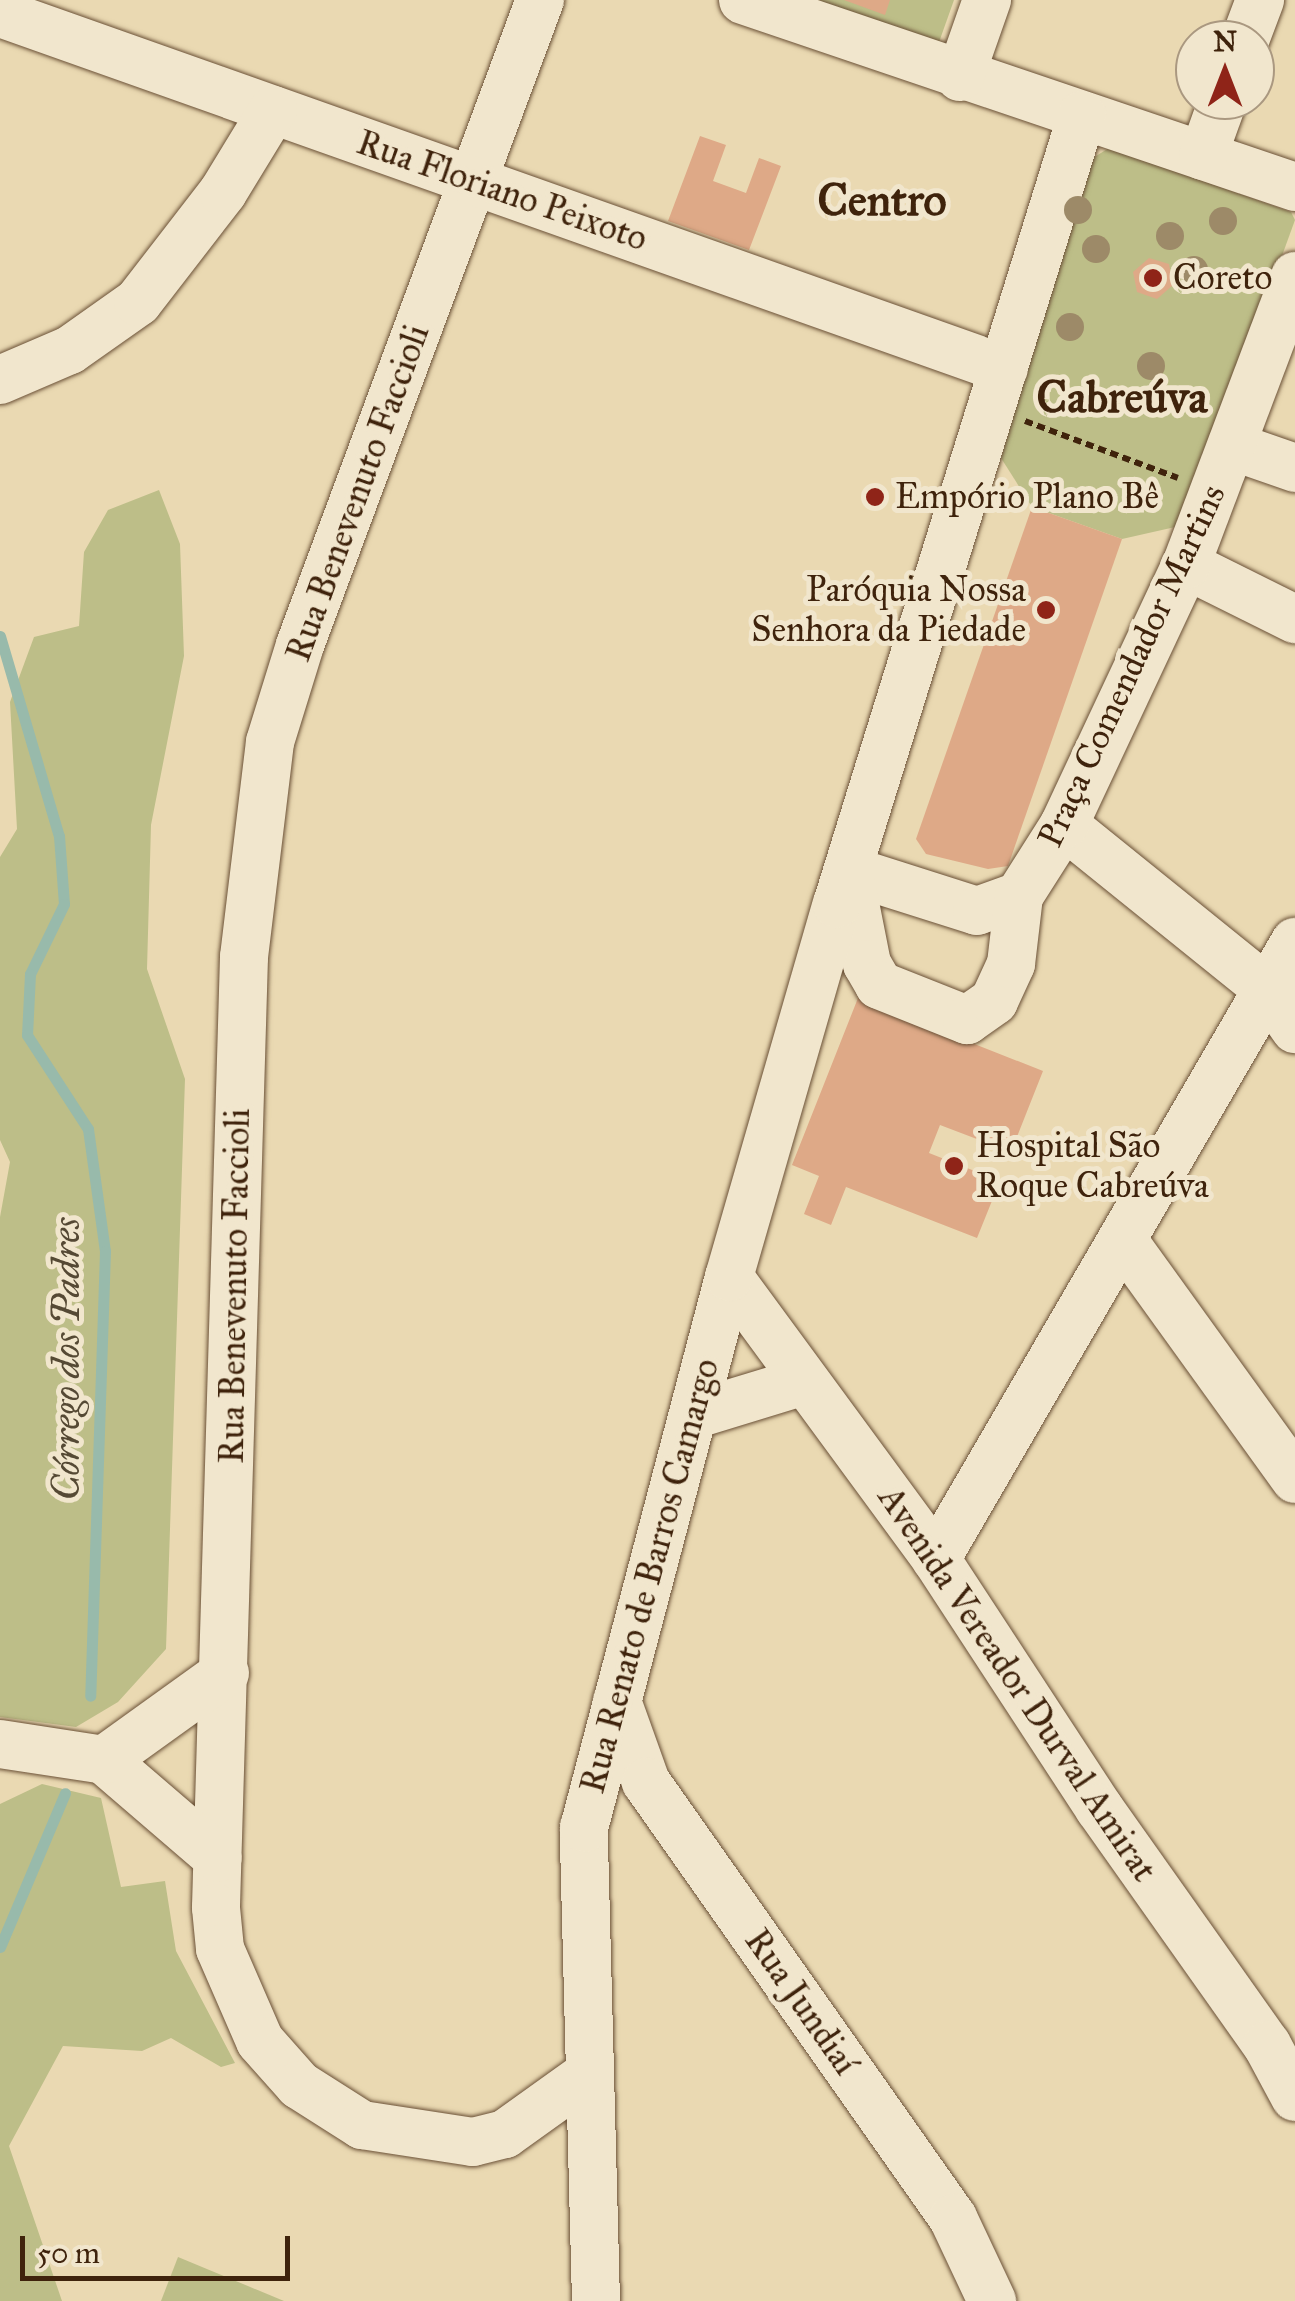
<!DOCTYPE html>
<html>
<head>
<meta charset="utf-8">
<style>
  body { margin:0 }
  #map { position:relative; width:1295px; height:2301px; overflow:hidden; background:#ead9b2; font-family:"IM FELL Great Primer",serif }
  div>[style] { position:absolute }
  .green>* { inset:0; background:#bdbe88 }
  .stream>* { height:11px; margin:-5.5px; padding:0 5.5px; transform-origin:5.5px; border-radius:5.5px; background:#98baab }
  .building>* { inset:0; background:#dea987 }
  .path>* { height:6px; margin-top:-3px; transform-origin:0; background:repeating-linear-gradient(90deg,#3f230c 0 8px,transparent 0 13px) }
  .roads { filter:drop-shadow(0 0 2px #6a5036) drop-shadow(0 0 2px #6a5036) }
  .minor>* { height:48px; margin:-24px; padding:0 24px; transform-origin:24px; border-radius:24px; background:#f1e6cd }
  .trees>* { width:28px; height:28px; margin:-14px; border-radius:50%; background:#9d8a68 }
  .dots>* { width:28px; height:28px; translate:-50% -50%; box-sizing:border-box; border:5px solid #f1e6cd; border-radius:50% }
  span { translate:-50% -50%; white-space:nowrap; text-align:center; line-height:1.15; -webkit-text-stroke:10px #f1e6cd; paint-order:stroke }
  .street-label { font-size:35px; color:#3f230c }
  .poi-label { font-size:35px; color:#3f230c }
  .left { translate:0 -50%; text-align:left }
  .right { translate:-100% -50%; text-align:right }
  .water-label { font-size:38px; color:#554934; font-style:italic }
  .district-label { font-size:45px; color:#3f230c; font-weight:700 }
  .north { position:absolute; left:1175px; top:20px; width:100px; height:100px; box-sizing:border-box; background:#f1e6cd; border:2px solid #aa9880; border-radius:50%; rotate:0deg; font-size:28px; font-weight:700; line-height:40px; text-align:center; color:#3f230c }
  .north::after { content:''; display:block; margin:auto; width:35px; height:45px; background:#8f2418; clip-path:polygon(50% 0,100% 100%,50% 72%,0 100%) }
  .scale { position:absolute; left:20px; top:2236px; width:270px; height:45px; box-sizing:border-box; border:5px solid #3f230c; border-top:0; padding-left:12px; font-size:30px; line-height:35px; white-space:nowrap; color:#3f230c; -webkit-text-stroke:8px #f1e6cd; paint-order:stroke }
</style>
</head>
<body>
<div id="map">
  <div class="green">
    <i style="clip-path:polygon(814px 0,954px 0,938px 45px)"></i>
    <i style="clip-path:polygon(1109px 148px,1291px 212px,1295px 220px,1184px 525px,1122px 539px,1032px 507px,1001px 458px,1088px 161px)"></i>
    <i style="clip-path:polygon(159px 490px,180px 544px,184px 656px,151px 825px,147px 969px,185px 1079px,166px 1649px,118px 1702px,76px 1727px,0 1717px,0 1217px,10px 1162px,0 1140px,0 857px,17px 829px,10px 702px,34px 637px,79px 626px,84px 552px,108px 510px)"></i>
    <i style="clip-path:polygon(42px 1784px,101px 1798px,121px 1887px,165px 1881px,176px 1951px,235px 2063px,221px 2067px,171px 2038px,142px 2051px,63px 2046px,9px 2146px,62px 2301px,0 2301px,0 1804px)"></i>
    <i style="clip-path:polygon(178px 2257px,284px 2301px,161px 2301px)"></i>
  </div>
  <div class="stream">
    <i style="left:0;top:636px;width:209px;rotate:73.6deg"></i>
    <i style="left:59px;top:836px;width:68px;rotate:85.8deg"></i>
    <i style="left:64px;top:904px;width:78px;rotate:115.9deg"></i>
    <i style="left:30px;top:974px;width:61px;rotate:92.8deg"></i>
    <i style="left:27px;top:1035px;width:112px;rotate:57deg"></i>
    <i style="left:88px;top:1129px;width:123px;rotate:82.1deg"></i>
    <i style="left:105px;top:1251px;width:445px;rotate:91.9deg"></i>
    <i style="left:0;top:1947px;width:167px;rotate:-67.1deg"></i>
  </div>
  <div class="building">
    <i style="clip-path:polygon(844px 0,890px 0,885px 15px)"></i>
    <i style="clip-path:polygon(700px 136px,726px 145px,713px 181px,746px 193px,759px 158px,781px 166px,749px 250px,668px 221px)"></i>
    <i style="clip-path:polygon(1149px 258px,1169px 264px,1173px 285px,1157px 299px,1137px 292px,1133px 272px)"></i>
    <i style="clip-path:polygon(1032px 507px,1122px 539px,1008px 866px,988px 869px,926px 854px,916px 839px)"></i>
    <i style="clip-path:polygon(858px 998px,1043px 1071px,1011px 1152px,940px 1125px,929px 1153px,1000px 1181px,977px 1238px,846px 1187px,831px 1225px,804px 1214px,819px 1176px,792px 1165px)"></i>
  </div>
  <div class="path">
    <i style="left:1025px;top:421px;width:163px;rotate:20.4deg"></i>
  </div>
  <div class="roads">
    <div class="minor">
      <i style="left:540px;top:0;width:688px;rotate:110.41deg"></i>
      <i style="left:300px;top:645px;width:102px;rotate:107.2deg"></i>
      <i style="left:270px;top:742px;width:217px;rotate:96.9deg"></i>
      <i style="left:244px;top:957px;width:951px;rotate:91.69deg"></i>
      <i style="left:216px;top:1908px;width:41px;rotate:84.4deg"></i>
      <i style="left:220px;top:1949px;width:100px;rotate:66.5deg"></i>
      <i style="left:260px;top:2041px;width:59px;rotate:48.4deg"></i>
      <i style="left:299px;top:2085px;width:75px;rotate:32.4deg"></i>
      <i style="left:362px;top:2125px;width:112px;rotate:8.7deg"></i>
      <i style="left:473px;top:2142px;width:33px;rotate:-14deg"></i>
      <i style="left:505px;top:2134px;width:100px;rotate:-35.6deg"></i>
      <i style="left:743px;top:0;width:583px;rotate:18.71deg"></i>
      <i style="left:0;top:13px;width:1065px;rotate:19.52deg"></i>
      <i style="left:1245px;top:40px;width:43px;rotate:-69.4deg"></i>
      <i style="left:960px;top:77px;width:82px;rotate:-70.7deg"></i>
      <i style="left:1203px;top:156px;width:59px;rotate:-70.3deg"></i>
      <i style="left:0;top:380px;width:76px;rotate:-23.2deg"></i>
      <i style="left:70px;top:350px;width:83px;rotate:-35.2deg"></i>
      <i style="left:138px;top:302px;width:139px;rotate:-52.3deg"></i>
      <i style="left:223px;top:192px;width:96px;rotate:-58.6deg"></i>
      <i style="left:1232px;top:446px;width:67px;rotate:19.2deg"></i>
      <i style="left:1186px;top:565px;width:122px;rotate:26.4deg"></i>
      <i style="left:1064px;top:825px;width:261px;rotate:38.9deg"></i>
      <i style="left:1267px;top:989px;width:49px;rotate:55deg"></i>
      <i style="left:848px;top:870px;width:135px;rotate:17.6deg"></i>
      <i style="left:977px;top:911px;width:45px;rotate:-19.7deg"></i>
      <i style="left:1019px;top:896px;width:84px;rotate:-57.6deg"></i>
      <i style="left:1064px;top:825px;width:287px;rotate:-64.9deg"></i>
      <i style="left:1186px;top:565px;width:309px;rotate:-69.3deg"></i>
      <i style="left:849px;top:873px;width:93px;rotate:78.8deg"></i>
      <i style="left:867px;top:964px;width:24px;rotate:60deg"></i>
      <i style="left:879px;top:985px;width:95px;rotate:21.7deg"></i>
      <i style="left:967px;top:1020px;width:33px;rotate:-35deg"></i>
      <i style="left:994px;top:1001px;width:41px;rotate:-65.3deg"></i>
      <i style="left:1011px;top:964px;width:68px;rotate:-83.3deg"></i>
      <i style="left:1125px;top:1243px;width:291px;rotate:54.2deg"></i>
      <i style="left:729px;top:1277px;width:350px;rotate:53.7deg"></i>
      <i style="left:936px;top:1559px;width:298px;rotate:56.8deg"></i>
      <i style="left:1099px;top:1808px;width:291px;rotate:54.7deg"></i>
      <i style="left:1267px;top:2045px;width:59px;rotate:61.7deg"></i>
      <i style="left:693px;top:1415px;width:116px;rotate:-17deg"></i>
      <i style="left:936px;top:1559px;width:714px;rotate:-59.81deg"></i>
      <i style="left:617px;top:1701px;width:86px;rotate:70.3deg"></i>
      <i style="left:646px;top:1782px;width:533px;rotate:54.85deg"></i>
      <i style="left:953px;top:2218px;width:92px;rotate:64.8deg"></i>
      <i style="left:0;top:1744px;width:105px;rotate:8.7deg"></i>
      <i style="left:104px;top:1760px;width:150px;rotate:40.7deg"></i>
      <i style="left:104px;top:1760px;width:149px;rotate:-35.7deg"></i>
      <i style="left:596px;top:2301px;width:473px;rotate:-91.5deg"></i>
      <i style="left:584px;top:1828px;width:570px;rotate:-75.26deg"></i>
      <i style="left:729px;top:1277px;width:388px;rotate:-73.9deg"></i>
      <i style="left:837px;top:904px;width:826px;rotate:-72.75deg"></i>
    </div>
  </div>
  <div class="trees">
    <i style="left:1078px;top:210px"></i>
    <i style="left:1223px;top:221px"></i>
    <i style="left:1170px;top:236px"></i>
    <i style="left:1096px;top:249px"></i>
    <i style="left:1194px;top:270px"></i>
    <i style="left:1070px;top:327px"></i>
    <i style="left:1151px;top:366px"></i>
  </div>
  <div class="dots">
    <i style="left:1153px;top:278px;background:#8f2418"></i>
    <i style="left:875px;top:497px;background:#8f2418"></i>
    <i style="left:1046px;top:610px;background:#8f2418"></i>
    <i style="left:954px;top:1166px;background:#8f2418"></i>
  </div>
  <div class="street-label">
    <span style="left:502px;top:191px;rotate:19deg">Rua Floriano Peixoto</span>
    <span style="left:358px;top:493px;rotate:-70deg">Rua Benevenuto Faccioli</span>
    <span style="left:1132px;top:666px;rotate:-65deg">Praça Comendador Martins</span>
    <span style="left:235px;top:1286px;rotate:-89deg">Rua Benevenuto Faccioli</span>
    <span style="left:650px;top:1576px;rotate:-75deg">Rua Renato de Barros Camargo</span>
    <span style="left:1017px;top:1684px;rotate:56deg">Avenida Vereador Durval Amirat</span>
    <span style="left:801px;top:2002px;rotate:55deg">Rua Jundiaí</span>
  </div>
  <div class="poi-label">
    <span class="left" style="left:1173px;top:278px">Coreto</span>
    <span class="left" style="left:895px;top:497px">Empório Plano Bê</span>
    <span class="right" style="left:1026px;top:610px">Paróquia Nossa<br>Senhora da Piedade</span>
    <span class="left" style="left:976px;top:1166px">Hospital São<br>Roque Cabreúva</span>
  </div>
  <div class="water-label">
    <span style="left:67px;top:1359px;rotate:-90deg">Córrego dos Padres</span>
  </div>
  <div class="district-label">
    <span style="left:882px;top:200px">Centro</span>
    <span style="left:1122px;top:397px">Cabreúva</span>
  </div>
  <div class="north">N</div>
  <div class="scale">50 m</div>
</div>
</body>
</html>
